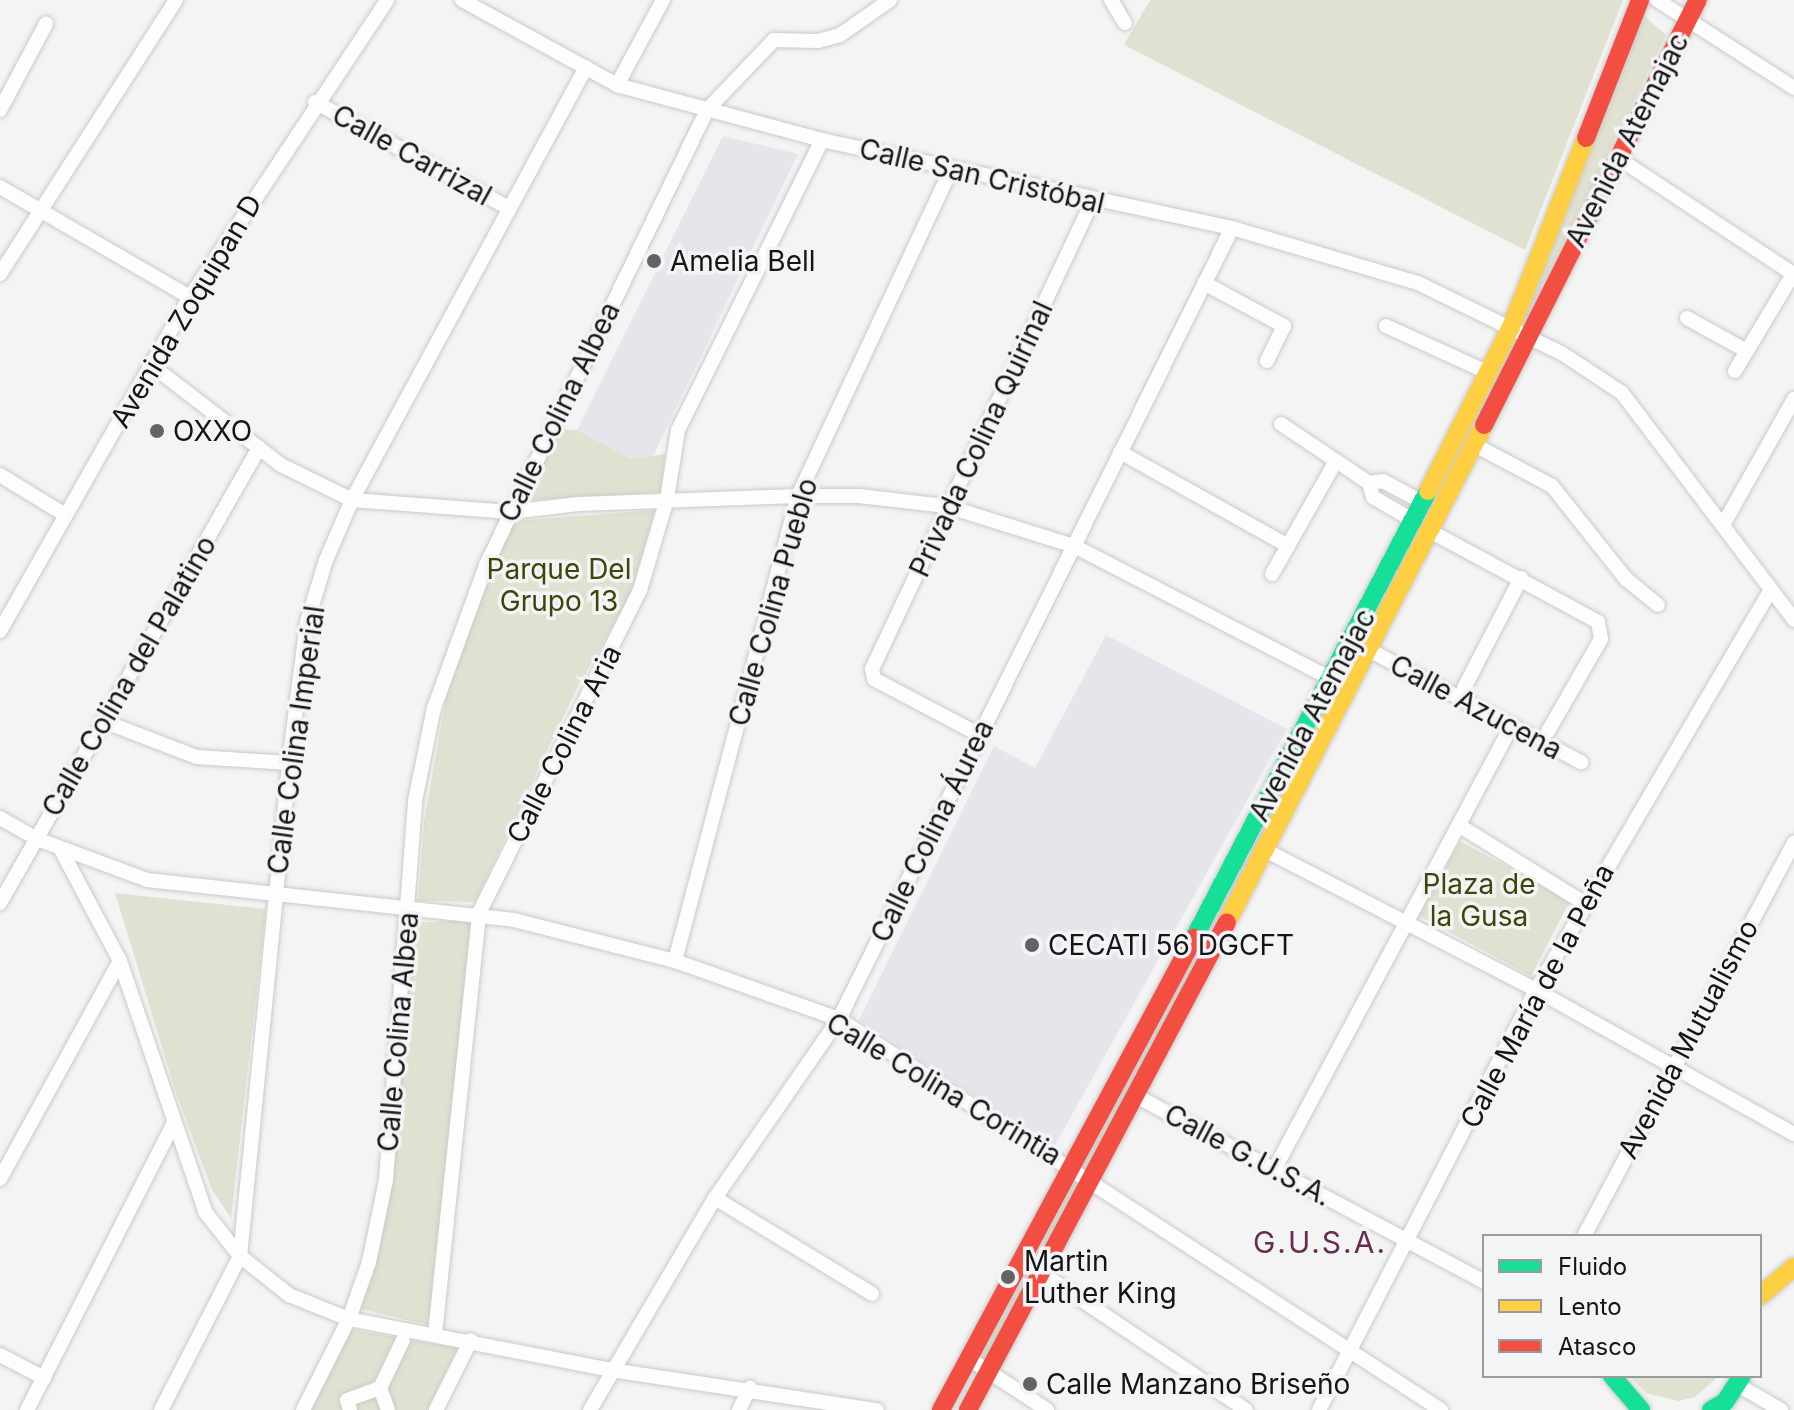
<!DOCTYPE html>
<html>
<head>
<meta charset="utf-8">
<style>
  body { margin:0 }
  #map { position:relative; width:1794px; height:1410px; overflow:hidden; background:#f4f4f5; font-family:Inter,sans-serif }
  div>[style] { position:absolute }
  .built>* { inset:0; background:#e5e5eb }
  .green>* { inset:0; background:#e0e1d0 }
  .roads { filter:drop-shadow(0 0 2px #cacacb) drop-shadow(0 0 2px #cacacb) }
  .street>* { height:14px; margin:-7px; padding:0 7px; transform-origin:7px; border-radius:7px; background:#fdfdfe }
  .fast>* { height:18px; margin:-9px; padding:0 9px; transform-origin:9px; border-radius:9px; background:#16e098 }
  .slow>* { height:18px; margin:-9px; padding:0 9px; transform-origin:9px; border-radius:9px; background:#ffcf43 }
  .jam>* { height:18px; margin:-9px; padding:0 9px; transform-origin:9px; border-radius:9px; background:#f24e42 }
  .dots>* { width:22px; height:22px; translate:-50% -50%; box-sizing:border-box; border:4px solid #f3f4f6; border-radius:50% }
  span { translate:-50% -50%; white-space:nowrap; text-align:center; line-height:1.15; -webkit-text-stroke:7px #f3f4f6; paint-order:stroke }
  .street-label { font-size:28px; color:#151516 }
  .poi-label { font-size:28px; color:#151516 }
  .left { translate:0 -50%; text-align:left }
  .park-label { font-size:28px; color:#424308 }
  .neighbourhood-label { font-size:30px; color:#6a2b4e; letter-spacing:2px }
  .legend { position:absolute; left:1482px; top:1234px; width:280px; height:144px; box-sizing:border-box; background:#f3f4f6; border:2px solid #9a9b9c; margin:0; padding:10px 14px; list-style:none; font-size:24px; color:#151516 }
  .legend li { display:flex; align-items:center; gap:16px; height:40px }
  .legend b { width:40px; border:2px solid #9a9b9c }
</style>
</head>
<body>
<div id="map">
  <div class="built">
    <i style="clip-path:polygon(723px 136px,798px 154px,653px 456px,631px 459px,577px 430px)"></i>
    <i style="clip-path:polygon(1106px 635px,1287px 729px,1054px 1147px,859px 1020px,994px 746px,1035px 768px)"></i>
  </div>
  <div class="green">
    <i style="clip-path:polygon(1150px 0,1623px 0,1525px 250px,1124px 45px)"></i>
    <i style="clip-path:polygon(1643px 15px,1666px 35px,1525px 323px,1517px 326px)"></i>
    <i style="clip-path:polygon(557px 429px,577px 430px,631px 459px,665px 454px,661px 492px,522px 501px)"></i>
    <i style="clip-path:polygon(655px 510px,631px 594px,577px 688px,475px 902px,418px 901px,424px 822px,450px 675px,514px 521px)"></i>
    <i style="clip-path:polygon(1332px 699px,1337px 706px,981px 1369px,974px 1370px)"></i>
    <i style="clip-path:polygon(1460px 841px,1570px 901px,1531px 976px,1419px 916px)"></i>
    <i style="clip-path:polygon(115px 893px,266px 909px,231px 1218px,212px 1190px,176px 1093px)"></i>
    <i style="clip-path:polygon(472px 920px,428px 1325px,361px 1309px,376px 1254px,410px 923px)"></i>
    <i style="clip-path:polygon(350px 1329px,458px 1348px,427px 1410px,310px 1410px)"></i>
    <i style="clip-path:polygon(1629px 1376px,1719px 1376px,1695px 1397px,1679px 1401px,1646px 1393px)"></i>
  </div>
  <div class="roads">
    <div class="street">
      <i style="left:462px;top:0;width:177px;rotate:28.7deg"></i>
      <i style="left:617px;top:85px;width:212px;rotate:15deg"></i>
      <i style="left:822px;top:140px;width:419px;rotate:12.1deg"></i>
      <i style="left:1232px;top:228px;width:194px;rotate:16.5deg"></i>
      <i style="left:1418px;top:283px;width:161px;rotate:26.1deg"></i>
      <i style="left:1563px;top:354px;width:71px;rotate:33.5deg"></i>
      <i style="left:1622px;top:393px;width:285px;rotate:52.8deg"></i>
      <i style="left:1111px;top:0;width:27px;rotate:59deg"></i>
      <i style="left:1657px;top:0;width:163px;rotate:32.7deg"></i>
      <i style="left:617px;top:85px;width:97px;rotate:-61.6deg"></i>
      <i style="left:315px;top:102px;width:221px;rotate:28.7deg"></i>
      <i style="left:0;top:110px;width:98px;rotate:-61.9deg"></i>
      <i style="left:1618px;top:158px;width:210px;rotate:33.5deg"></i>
      <i style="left:1793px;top:274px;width:113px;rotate:120.9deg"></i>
      <i style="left:0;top:187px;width:220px;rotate:30.1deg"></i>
      <i style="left:0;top:274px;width:326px;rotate:-57.3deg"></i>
      <i style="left:1204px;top:283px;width:91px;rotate:28.3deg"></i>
      <i style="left:1284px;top:326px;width:39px;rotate:116deg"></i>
      <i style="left:1687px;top:318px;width:68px;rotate:28.8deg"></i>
      <i style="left:1386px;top:326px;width:111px;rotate:24.5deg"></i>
      <i style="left:150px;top:364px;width:165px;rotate:37.6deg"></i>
      <i style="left:281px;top:465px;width:79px;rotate:26.2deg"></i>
      <i style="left:352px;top:500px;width:159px;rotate:4.3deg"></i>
      <i style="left:511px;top:512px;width:68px;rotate:-6.7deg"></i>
      <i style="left:579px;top:504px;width:219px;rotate:-2.1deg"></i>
      <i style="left:798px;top:496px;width:61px"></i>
      <i style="left:859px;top:496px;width:88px;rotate:6.6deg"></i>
      <i style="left:946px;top:506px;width:134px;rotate:17.4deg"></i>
      <i style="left:1074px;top:546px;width:299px;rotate:27.3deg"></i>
      <i style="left:1281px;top:424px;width:106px;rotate:33.8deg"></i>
      <i style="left:1369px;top:483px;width:15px;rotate:74deg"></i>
      <i style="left:1373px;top:497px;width:45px;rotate:30.5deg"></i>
      <i style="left:1473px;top:444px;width:89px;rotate:28deg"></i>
      <i style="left:1552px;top:486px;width:119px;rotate:51.5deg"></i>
      <i style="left:1626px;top:579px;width:41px;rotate:39.1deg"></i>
      <i style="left:1120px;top:452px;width:193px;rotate:29.2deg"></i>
      <i style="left:0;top:475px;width:76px;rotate:31.6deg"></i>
      <i style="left:1369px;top:483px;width:14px;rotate:-8deg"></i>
      <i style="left:1383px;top:481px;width:44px;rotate:28.3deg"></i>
      <i style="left:1723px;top:525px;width:145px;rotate:-60.6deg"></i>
      <i style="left:1430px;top:531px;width:191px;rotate:28.4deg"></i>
      <i style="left:1598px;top:622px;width:17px;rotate:80deg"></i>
      <i style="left:1601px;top:639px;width:106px;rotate:119.9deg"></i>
      <i style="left:1272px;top:574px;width:130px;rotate:-60.5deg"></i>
      <i style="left:0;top:631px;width:384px;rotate:-60.4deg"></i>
      <i style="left:190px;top:297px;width:356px;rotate:-56.4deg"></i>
      <i style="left:1371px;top:651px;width:238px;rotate:27.9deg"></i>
      <i style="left:1464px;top:688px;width:124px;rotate:-62.6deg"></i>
      <i style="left:103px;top:721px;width:101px;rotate:21deg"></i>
      <i style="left:197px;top:757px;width:92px;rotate:3.7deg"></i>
      <i style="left:980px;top:735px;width:120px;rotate:-152.2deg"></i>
      <i style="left:874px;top:679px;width:10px;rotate:-101deg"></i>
      <i style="left:872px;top:669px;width:516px;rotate:-64.78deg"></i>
      <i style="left:0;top:818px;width:43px;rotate:29.6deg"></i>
      <i style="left:37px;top:839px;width:117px;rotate:20.4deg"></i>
      <i style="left:147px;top:880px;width:369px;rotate:6.2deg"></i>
      <i style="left:514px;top:920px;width:166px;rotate:14.3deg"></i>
      <i style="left:675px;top:961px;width:174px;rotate:19.5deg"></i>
      <i style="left:839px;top:1019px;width:718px;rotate:33deg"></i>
      <i style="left:1460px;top:826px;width:146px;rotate:31.8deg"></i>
      <i style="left:60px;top:848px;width:128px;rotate:62deg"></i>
      <i style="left:120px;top:961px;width:266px;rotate:71.2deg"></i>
      <i style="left:206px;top:1213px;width:55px;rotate:51.7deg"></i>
      <i style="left:240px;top:1256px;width:63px;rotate:38.5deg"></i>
      <i style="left:289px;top:1295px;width:65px;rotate:21.8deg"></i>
      <i style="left:349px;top:1319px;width:267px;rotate:11deg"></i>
      <i style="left:611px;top:1370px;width:269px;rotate:8.6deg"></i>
      <i style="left:1267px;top:851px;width:303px;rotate:27.3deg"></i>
      <i style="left:1536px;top:990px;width:295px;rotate:29.2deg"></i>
      <i style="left:0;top:903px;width:524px;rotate:-60.35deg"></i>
      <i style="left:675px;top:961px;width:481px;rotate:-75.2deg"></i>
      <i style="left:798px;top:496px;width:360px;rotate:-64.9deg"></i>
      <i style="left:1138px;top:1097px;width:392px;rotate:28.1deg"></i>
      <i style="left:1274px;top:1170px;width:502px;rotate:-61.85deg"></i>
      <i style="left:0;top:1179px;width:249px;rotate:-61.2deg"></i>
      <i style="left:715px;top:1198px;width:184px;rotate:31.4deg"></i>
      <i style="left:1584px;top:1236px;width:446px;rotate:-61.9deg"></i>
      <i style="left:1043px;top:1274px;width:244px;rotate:33.8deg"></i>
      <i style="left:435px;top:1334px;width:423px;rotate:-84deg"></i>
      <i style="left:479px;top:913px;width:361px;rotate:-63.5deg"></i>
      <i style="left:640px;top:590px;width:95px;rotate:-73.5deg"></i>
      <i style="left:667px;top:499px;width:70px;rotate:-80.9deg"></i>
      <i style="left:678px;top:430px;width:324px;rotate:-63.6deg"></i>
      <i style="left:0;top:1355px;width:50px;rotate:27.6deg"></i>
      <i style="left:971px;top:1360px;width:91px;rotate:33.3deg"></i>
      <i style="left:1738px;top:1385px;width:50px;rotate:30.2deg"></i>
      <i style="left:380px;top:1388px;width:53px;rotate:-64.4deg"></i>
      <i style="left:27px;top:1410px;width:320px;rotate:-62.9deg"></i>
      <i style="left:161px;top:1410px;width:173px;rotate:-62.8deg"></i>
      <i style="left:240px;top:1256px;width:495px;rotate:-84.3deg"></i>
      <i style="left:289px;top:763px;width:142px;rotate:-82.7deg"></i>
      <i style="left:307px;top:622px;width:65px;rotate:-73deg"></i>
      <i style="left:326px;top:560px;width:65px;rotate:-66.6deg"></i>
      <i style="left:352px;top:500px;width:492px;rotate:-61.6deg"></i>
      <i style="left:303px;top:1410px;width:102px;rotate:-63.2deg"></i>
      <i style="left:349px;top:1319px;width:60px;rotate:-70.7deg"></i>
      <i style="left:369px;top:1262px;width:84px;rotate:-78.3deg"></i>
      <i style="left:386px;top:1180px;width:380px;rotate:-85.6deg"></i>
      <i style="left:415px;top:801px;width:95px;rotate:-78.5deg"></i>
      <i style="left:434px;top:708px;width:152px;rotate:-70deg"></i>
      <i style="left:486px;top:565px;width:506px;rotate:-64.09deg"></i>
      <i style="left:707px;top:110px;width:97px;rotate:-46.3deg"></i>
      <i style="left:774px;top:40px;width:44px;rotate:1.3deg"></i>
      <i style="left:818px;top:41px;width:23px;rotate:-15deg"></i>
      <i style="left:840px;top:35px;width:61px;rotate:-35deg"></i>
      <i style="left:350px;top:1410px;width:10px;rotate:-107deg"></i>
      <i style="left:347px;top:1400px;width:35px;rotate:-20deg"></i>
      <i style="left:380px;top:1388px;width:23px;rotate:70deg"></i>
      <i style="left:436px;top:1410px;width:78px;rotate:-63.4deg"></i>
      <i style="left:590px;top:1410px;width:246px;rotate:-59.5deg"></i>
      <i style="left:715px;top:1198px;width:218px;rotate:-55.3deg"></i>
      <i style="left:839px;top:1019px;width:883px;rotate:-63.58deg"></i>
      <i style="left:739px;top:1410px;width:25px;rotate:-64deg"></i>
      <i style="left:1319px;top:1410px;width:473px;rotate:-62.7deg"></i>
      <i style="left:1536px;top:990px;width:464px;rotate:-59.6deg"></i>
    </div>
    <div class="fast">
      <i style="left:1194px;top:938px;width:505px;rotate:-62.37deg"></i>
      <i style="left:1612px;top:1376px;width:45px;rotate:49.5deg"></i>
      <i style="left:1711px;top:1410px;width:16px;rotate:-30deg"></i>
      <i style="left:1725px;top:1402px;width:31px;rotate:-57deg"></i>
    </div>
    <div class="slow">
      <i style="left:1428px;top:491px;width:184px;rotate:-63.2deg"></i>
      <i style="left:1511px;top:327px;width:203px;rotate:-68.4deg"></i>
      <i style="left:1227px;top:922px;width:560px;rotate:-62.66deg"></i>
      <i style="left:1760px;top:1296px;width:45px;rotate:-40.5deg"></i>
    </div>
    <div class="jam">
      <i style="left:1586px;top:138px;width:148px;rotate:-68.6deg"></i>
      <i style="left:1484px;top:425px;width:476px;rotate:-63.3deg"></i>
      <i style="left:941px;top:1410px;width:536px;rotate:-61.81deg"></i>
      <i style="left:968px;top:1410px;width:552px;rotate:-62.04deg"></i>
    </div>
  </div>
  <div class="dots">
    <i style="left:654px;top:261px;background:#636364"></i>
    <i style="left:157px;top:431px;background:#636364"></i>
    <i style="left:1032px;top:945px;background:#636364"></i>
    <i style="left:1008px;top:1277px;background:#636364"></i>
    <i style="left:1030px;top:1384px;background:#636364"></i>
  </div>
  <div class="street-label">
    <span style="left:1627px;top:140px;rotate:-63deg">Avenida Atemajac</span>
    <span style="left:412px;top:155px;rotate:29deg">Calle Carrizal</span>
    <span style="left:982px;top:176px;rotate:13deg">Calle San Cristóbal</span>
    <span style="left:186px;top:311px;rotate:-59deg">Avenida Zoquipan D</span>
    <span style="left:559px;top:412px;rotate:-64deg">Calle Colina Albea</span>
    <span style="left:981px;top:439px;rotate:-65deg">Privada Colina Quirinal</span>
    <span style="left:773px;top:602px;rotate:-74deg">Calle Colina Pueblo</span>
    <span style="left:129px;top:676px;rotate:-60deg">Calle Colina del Palatino</span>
    <span style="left:1476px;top:707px;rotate:28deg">Calle Azucena</span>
    <span style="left:1312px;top:715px;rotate:-62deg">Avenida Atemajac</span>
    <span style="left:296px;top:740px;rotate:-82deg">Calle Colina Imperial</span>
    <span style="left:564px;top:744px;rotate:-63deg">Calle Colina Aria</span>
    <span style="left:932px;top:831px;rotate:-64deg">Calle Colina Áurea</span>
    <span style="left:1537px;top:996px;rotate:-62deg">Calle María de la Peña</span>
    <span style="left:398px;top:1032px;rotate:-85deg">Calle Colina Albea</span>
    <span style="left:1688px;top:1039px;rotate:-62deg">Avenida Mutualismo</span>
    <span style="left:944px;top:1089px;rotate:31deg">Calle Colina Corintia</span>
    <span style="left:1248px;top:1155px;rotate:28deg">Calle G.U.S.A.</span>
  </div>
  <div class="poi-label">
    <span class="left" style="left:670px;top:261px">Amelia Bell</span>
    <span class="left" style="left:173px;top:431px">OXXO</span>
    <span class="left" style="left:1048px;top:945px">CECATI 56 DGCFT</span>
    <span class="left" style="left:1024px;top:1277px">Martin<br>Luther King</span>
    <span class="left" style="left:1046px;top:1384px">Calle Manzano Briseño</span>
  </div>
  <div class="park-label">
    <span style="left:559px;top:585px">Parque Del<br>Grupo 13</span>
    <span style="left:1479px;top:900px">Plaza de<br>la Gusa</span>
  </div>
  <div class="neighbourhood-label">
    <span style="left:1320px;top:1242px">G.U.S.A.</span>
  </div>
  <ul class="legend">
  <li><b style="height:10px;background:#16e098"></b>Fluido</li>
  <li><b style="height:10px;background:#ffcf43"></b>Lento</li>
  <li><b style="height:10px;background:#f24e42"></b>Atasco</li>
  </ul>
</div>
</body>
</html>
